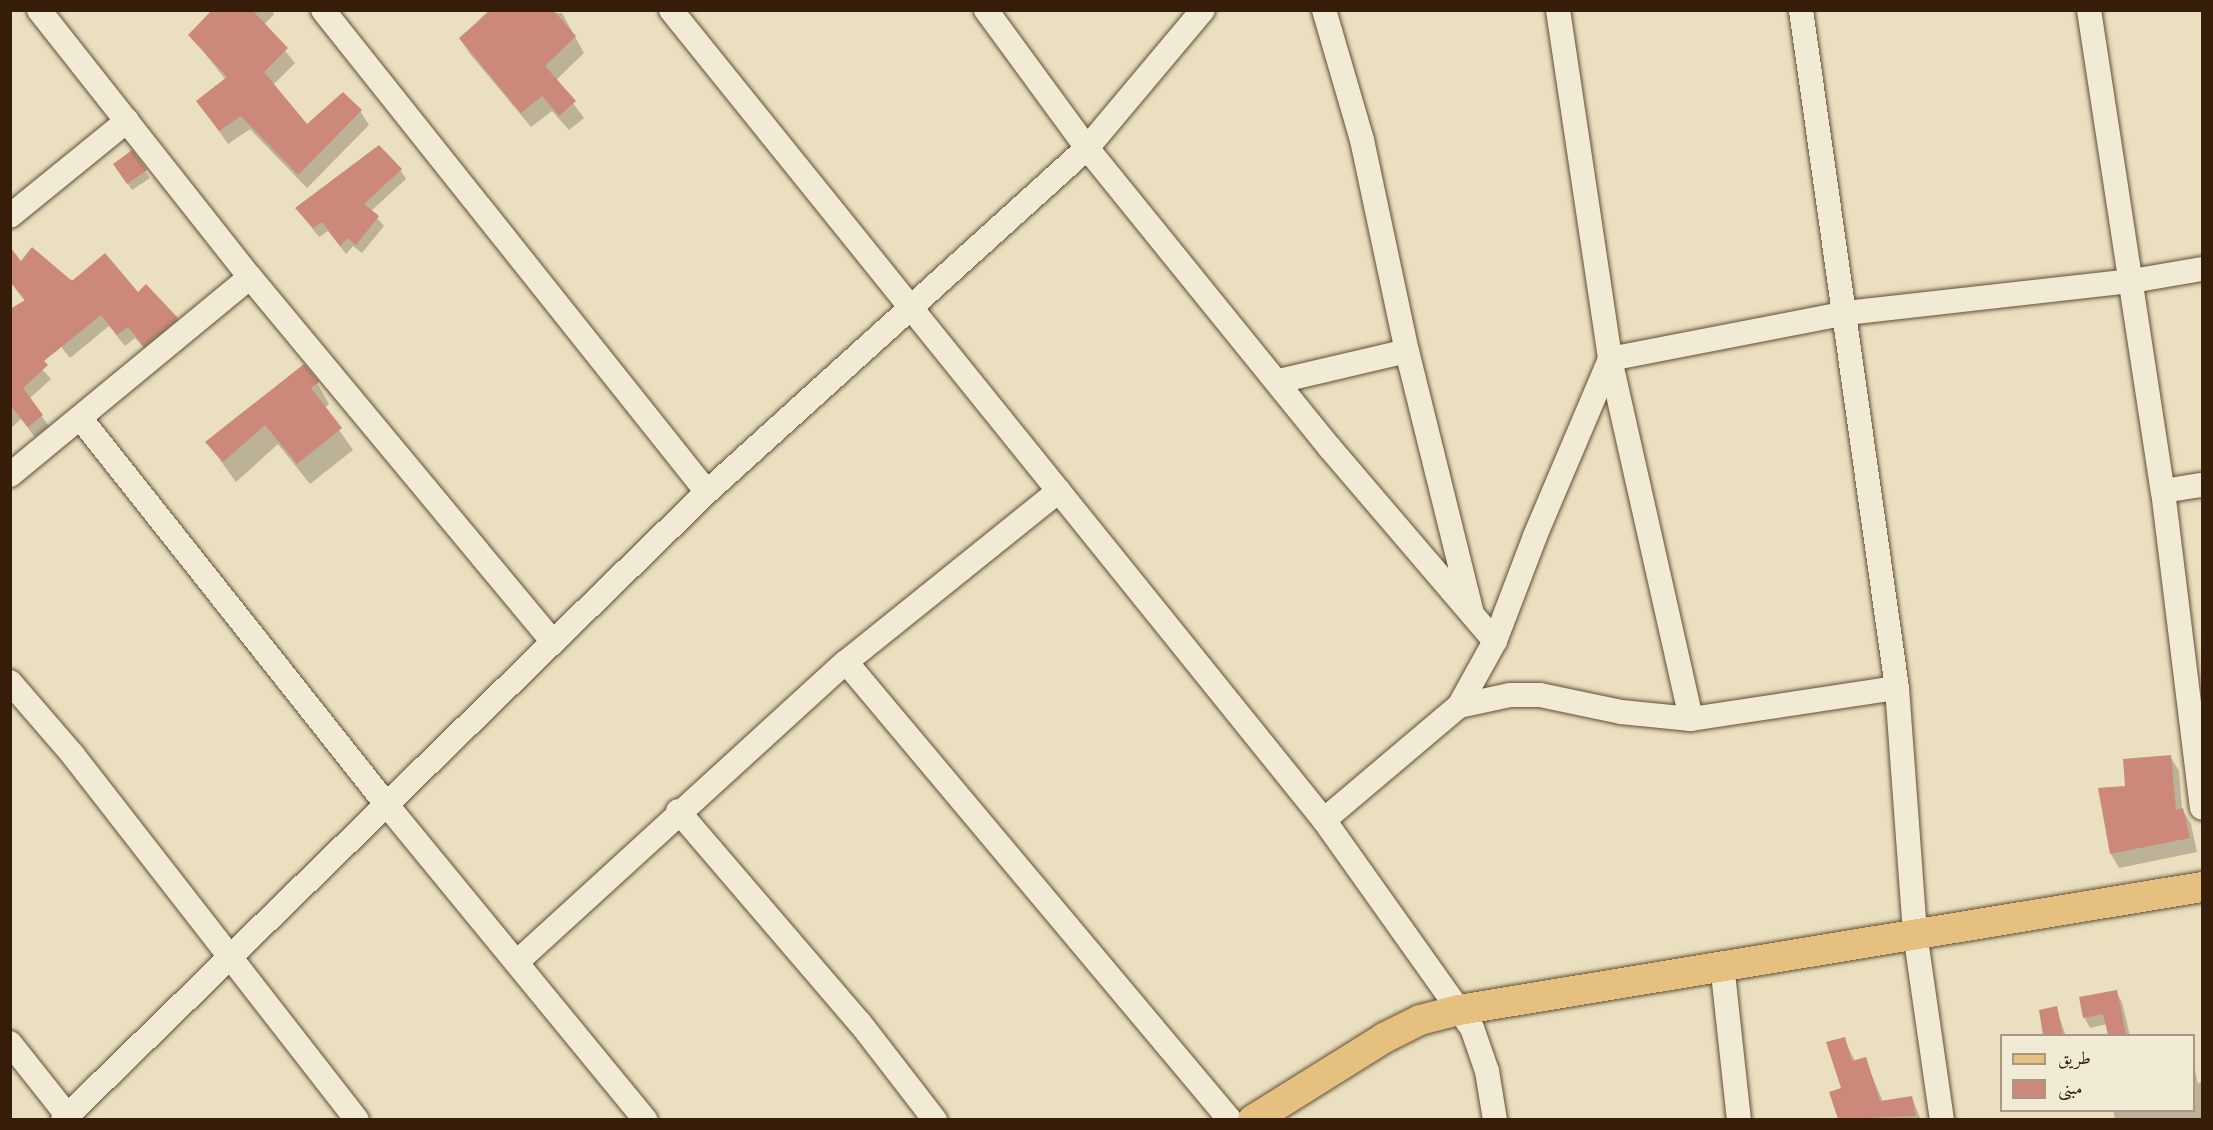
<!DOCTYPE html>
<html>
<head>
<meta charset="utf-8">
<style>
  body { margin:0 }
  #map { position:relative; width:2213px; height:1130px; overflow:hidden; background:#eadfbe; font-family:"Sorts Mill Goudy",Amiri,serif }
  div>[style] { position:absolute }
  .shadow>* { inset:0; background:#0003 }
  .building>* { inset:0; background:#cc897a }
  .roads { filter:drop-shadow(0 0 2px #634e36) drop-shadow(0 0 2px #634e36) }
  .minor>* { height:24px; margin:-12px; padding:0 12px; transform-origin:12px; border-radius:12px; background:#f1ead5 }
  .major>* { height:30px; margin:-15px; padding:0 15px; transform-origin:15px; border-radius:15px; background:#e5c07f }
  span { translate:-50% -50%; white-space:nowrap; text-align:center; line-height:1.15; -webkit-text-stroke:4.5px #f1ead5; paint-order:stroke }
  .frame { position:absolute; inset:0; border:12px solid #361d09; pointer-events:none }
  .legend { position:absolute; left:2000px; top:1034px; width:195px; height:78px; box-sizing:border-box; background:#f1ead5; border:2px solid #a69883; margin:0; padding:8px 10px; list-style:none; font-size:18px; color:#361d09 }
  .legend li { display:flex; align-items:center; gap:12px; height:30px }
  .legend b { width:30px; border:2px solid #a69883 }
</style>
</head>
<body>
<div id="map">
  <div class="shadow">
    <i style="clip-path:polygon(209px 10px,272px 10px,274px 14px,264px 25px,295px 63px,273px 85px,307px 126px,360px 111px,369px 125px,307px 188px,250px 129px,228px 144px,198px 101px,226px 80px,190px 35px,212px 13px)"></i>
    <i style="clip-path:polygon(489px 10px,562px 13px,584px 53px,556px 80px,584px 118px,569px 130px,552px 111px,531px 127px,470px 54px,460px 39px)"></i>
    <i style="clip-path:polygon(131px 152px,150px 178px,132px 190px,119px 171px)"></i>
    <i style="clip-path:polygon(400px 169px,406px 179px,371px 211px,384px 226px,362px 253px,353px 246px,346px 254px,328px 231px,319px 237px,297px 209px)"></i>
    <i style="clip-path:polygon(10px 257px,177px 319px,184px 330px,152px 357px,135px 338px,125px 346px,109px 326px,70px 358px,10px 282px)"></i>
    <i style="clip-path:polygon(10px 334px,51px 379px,29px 399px,49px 426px,35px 437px,21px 419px,10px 429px)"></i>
    <i style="clip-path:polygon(317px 383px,329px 404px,324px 408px,353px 450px,310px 484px,278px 444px,236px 482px,207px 442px)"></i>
    <i style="clip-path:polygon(2170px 756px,2179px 771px,2182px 809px,2191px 824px,2197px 852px,2119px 868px,2111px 854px,2100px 790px,2127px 788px)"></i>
    <i style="clip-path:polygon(2116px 992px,2122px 1002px,2130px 1036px,2110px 1036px,2107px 1024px,2090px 1028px,2084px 1017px)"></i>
    <i style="clip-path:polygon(2056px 1008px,2066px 1036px,2045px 1036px,2040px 1011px)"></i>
    <i style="clip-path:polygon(1844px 1039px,1855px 1061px,1865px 1059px,1883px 1102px,1912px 1098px,1921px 1120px,1839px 1120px,1831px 1093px,1843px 1089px)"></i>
    <i style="clip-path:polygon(2194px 1065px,2198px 1084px,2202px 1081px,2202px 1120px,2115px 1120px,2113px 1110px,2194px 1110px)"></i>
  </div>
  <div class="building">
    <i style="clip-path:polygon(212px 10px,252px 10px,288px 48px,264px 72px,307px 124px,343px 92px,362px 110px,298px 175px,241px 116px,219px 131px,196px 101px,227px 77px,188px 35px)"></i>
    <i style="clip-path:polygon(491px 10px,553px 10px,576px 36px,545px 66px,576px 101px,559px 116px,542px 96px,521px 113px,459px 38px)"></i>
    <i style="clip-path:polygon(379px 145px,402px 169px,364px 204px,379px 216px,356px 245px,348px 238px,340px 246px,322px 222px,313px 228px,295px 208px)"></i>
    <i style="clip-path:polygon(132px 150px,147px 170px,127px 184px,113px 164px)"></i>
    <i style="clip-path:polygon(10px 247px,21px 261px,32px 247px,72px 281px,105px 253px,138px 292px,146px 284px,178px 318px,144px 346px,128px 327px,117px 335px,101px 315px,44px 361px,48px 365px,23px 388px,43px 415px,28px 427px,10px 405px,10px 309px,25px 300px,10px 281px)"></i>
    <i style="clip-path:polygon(304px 364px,319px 382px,311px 388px,342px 428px,297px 464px,265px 425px,223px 462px,205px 442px)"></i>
    <i style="clip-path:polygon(2171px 755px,2176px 810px,2183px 808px,2190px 838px,2110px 854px,2098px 788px,2125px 786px,2123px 759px)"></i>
    <i style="clip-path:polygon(2117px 990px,2126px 1035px,2108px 1035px,2103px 1014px,2083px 1018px,2079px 997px)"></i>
    <i style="clip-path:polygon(2057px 1006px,2063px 1035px,2043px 1035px,2039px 1010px)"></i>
    <i style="clip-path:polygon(1845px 1037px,1852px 1061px,1866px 1057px,1880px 1101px,1912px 1096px,1916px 1116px,1838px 1119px,1829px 1092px,1841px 1088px,1826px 1042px)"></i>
  </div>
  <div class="roads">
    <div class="minor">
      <i style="left:39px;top:10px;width:340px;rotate:51.7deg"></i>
      <i style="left:250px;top:277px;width:472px;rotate:50.3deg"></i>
      <i style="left:323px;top:10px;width:616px;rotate:51.46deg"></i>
      <i style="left:671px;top:10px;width:1040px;rotate:51.13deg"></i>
      <i style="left:1324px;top:820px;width:255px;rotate:54.6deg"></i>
      <i style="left:1472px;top:1028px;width:46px;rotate:70.8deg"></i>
      <i style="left:1487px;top:1071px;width:50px;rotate:80.7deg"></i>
      <i style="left:986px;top:10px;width:171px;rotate:53.8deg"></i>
      <i style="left:1087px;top:148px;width:386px;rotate:51deg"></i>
      <i style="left:1330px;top:448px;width:254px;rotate:49.5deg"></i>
      <i style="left:1324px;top:10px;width:135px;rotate:73.7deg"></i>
      <i style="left:1362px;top:140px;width:216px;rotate:78deg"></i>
      <i style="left:1407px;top:351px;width:267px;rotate:76.1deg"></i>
      <i style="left:1558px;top:10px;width:353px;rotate:81.5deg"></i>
      <i style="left:1610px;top:359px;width:369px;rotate:77.3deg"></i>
      <i style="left:1801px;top:10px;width:685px;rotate:81.94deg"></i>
      <i style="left:1897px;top:688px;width:246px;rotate:85.8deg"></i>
      <i style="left:1915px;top:933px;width:189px;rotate:81.8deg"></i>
      <i style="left:2089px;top:10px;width:487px;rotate:81.3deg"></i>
      <i style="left:2163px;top:491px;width:319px;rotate:83deg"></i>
      <i style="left:10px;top:216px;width:151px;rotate:-39.1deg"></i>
      <i style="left:1279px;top:381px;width:131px;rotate:-13.2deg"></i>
      <i style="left:81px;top:419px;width:491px;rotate:51.6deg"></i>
      <i style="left:386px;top:804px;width:409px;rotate:50.6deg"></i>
      <i style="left:10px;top:475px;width:311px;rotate:-39.5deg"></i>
      <i style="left:2163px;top:491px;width:39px;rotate:-9deg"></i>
      <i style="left:846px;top:662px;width:598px;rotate:50.02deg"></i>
      <i style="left:10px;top:682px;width:96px;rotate:49.2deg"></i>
      <i style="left:73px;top:755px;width:462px;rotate:52.1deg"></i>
      <i style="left:1459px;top:706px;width:52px;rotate:-12.2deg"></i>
      <i style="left:1510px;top:695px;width:30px"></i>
      <i style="left:1540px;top:695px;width:83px;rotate:11.9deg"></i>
      <i style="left:1621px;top:712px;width:70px;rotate:5.7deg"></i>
      <i style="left:1691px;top:719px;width:208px;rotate:-8.6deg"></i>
      <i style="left:678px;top:811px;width:279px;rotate:49.4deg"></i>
      <i style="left:860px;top:1023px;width:123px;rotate:52.3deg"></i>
      <i style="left:1324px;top:820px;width:177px;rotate:-40.2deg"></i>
      <i style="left:1459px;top:706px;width:74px;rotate:-61deg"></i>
      <i style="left:1495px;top:641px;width:112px;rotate:-69.1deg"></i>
      <i style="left:1535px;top:536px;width:192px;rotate:-67deg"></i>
      <i style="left:1610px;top:359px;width:240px;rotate:-11deg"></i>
      <i style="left:1846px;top:313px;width:288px;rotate:-6.4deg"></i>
      <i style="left:2132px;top:281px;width:71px;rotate:-9.7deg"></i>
      <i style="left:517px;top:962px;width:445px;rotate:-42.4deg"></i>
      <i style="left:846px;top:662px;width:273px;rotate:-38.8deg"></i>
      <i style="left:1722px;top:964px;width:157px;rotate:83.8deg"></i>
      <i style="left:10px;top:1043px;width:98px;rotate:51.6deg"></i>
      <i style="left:63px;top:1120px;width:900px;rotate:-44.28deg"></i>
      <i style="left:707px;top:492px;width:513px;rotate:-42.15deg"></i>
      <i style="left:1087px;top:148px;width:180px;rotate:-50deg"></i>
    </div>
    <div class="major">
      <i style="left:1253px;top:1120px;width:155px;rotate:-32deg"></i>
      <i style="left:1384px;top:1038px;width:40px;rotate:-26.6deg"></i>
      <i style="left:1420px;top:1020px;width:40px;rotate:-14.4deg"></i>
      <i style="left:1459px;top:1010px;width:753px;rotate:-9.4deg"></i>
    </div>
  </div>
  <div class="frame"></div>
  <ul class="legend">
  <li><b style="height:8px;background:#e5c07f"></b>طريق</li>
  <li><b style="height:16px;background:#cc897a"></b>مبنى</li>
  </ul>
</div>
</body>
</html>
